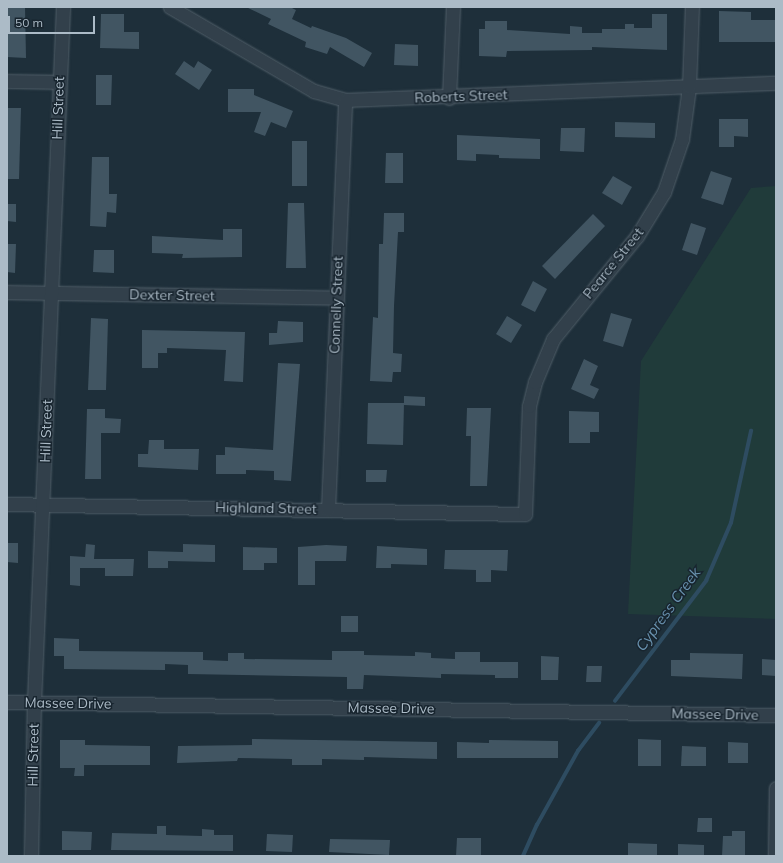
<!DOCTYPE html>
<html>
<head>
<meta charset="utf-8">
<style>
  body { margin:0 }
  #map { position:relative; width:783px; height:863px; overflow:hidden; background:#1e2f3a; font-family:Mulish,sans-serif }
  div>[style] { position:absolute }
  .green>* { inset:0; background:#203b3a }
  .stream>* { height:3.5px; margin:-1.75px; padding:0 1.75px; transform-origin:1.75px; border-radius:1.75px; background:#2e4c61 }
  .building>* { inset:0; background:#415562 }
  .roads { filter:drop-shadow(0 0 1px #505e68) drop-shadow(0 0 1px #505e68) }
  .minor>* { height:13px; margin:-6.5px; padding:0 6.5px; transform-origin:6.5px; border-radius:6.5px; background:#32404b }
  span { translate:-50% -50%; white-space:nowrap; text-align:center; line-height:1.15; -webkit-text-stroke:3px #18252f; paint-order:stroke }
  .street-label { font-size:14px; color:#acbbc7 }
  .water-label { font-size:15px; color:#6992af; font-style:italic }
  .frame { position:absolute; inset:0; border:8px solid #acbbc7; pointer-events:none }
  .scale { position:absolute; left:8px; top:16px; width:87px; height:18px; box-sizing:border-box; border:2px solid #acbbc7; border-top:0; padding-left:5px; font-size:12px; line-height:14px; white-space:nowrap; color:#acbbc7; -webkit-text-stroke:3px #18252f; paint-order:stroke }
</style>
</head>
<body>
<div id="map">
  <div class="green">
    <i style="clip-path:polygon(776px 186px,776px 619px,628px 614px,641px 361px,751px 188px)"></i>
  </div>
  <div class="stream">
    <i style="left:615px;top:701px;width:151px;rotate:-52.8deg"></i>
    <i style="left:706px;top:581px;width:63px;rotate:-66.7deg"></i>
    <i style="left:731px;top:523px;width:94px;rotate:-77.7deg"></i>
    <i style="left:523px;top:856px;width:34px;rotate:-66deg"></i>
    <i style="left:537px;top:825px;width:85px;rotate:-61deg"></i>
    <i style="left:578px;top:751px;width:35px;rotate:-53deg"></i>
  </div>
  <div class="building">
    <i style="clip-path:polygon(8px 7px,25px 7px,26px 58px,7px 57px)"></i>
    <i style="clip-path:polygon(246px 7px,290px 7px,296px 10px,292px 19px,311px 28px,312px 26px,346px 38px,372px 53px,364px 67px,330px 47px,327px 54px,305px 47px,306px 42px,268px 24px,271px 19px)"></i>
    <i style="clip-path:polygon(719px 11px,751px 12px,751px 20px,776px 20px,776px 42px,719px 42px)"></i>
    <i style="clip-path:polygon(101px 14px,124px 14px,124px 32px,139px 32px,139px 49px,100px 48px)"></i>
    <i style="clip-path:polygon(652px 14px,667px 14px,667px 50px,592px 47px,592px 50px,507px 51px,506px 57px,479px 56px,479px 29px,485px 29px,485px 21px,507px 21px,507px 30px,570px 34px,570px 26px,582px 27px,582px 33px,602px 33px,602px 29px,625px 29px,625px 24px,634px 24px,634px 28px,652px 28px)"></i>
    <i style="clip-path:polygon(395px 44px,418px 45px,418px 66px,394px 65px)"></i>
    <i style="clip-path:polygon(184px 61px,194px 68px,198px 61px,212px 70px,199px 90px,175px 74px)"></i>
    <i style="clip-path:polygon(96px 75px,112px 75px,111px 105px,96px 105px)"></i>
    <i style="clip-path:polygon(228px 89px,254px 89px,254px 95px,293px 111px,286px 128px,271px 122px,265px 136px,254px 132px,261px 112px,228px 112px)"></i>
    <i style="clip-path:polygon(7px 108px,21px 108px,19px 179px,7px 179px)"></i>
    <i style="clip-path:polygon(719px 119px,748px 119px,748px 137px,734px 136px,734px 147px,719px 147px)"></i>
    <i style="clip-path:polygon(615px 122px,655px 123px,655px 138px,615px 137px)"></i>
    <i style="clip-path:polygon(561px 128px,585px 128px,584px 152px,560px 151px)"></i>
    <i style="clip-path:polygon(457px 135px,540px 139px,540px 159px,499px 158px,499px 155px,476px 154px,476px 161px,457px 160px)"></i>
    <i style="clip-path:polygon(292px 141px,307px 141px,307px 186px,292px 186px)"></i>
    <i style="clip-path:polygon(386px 153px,403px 153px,403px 183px,385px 183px)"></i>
    <i style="clip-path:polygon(92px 157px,109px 157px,109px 194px,117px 194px,116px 213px,107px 212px,106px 227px,90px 226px)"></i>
    <i style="clip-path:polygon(711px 171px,732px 178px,723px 205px,701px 198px)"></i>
    <i style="clip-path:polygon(613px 176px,632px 187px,622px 205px,602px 193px)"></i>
    <i style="clip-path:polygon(288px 203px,304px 203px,306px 268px,286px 268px)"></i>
    <i style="clip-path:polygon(7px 204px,16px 204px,16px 222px,7px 221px)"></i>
    <i style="clip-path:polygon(384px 213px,404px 213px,404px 232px,398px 232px,394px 306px,393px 353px,402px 354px,401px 372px,393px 372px,392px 382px,370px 381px,373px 317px,378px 318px,379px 244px,383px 244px)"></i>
    <i style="clip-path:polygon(593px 214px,605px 226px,555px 279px,542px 266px)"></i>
    <i style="clip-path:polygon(691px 223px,706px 228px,697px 255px,682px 250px)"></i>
    <i style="clip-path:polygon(223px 229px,242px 229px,242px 257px,182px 258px,183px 254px,152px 253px,152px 236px,223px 240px)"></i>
    <i style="clip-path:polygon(7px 244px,16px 244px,15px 273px,7px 272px)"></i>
    <i style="clip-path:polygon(94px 250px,114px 250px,114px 273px,93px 272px)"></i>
    <i style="clip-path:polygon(533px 281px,547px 289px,535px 312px,521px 305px)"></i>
    <i style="clip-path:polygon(611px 313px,632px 319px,623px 347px,603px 341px)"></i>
    <i style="clip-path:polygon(507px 316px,522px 325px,511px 343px,496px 334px)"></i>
    <i style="clip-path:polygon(91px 318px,108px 319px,106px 390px,88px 390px)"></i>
    <i style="clip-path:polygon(278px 321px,303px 322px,303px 342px,269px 345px,269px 333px,277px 333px)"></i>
    <i style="clip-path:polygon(142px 330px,245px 332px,243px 382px,224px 381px,226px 350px,167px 348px,167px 353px,158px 353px,158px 368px,142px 368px)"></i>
    <i style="clip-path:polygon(584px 359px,598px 366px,590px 385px,599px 389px,594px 399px,571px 389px)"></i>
    <i style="clip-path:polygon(278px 363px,300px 364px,291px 481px,274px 480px,274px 471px,246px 470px,246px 474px,216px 474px,216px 455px,225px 455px,225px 447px,273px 450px)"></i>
    <i style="clip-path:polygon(404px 396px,425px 397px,425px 406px,404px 405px)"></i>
    <i style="clip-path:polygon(368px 403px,404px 403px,403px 445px,367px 444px)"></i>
    <i style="clip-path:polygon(467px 408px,491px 408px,487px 486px,470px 486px,471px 436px,466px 436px)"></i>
    <i style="clip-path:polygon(87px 409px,105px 409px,105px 418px,121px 419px,120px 433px,101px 433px,101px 479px,85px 479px)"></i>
    <i style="clip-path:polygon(569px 411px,599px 412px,599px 432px,590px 432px,590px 443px,569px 443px)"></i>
    <i style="clip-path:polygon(149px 440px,164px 440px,164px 449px,199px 449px,198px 470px,138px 467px,138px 454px,148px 454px)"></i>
    <i style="clip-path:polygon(366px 470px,387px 470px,386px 482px,366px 482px)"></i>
    <i style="clip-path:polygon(7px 543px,18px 543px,18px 563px,7px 562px)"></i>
    <i style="clip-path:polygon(86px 544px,95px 545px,94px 559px,134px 559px,133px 576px,105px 576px,105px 568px,80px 568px,80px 586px,70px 585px,70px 556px,85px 557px)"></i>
    <i style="clip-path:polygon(183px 544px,215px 545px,215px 562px,168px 561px,168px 568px,148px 568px,148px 551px,183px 552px)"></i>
    <i style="clip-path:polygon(326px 545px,347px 546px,346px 561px,315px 561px,315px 585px,298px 585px,298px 547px)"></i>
    <i style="clip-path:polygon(377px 546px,427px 549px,427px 565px,391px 564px,391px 568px,376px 568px)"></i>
    <i style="clip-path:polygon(243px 547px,277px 548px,277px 563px,264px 563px,264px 570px,243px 570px)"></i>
    <i style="clip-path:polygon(445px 550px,508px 550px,507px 571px,491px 570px,491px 582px,476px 582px,476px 570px,444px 569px)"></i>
    <i style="clip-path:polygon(341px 616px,358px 616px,358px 632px,341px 632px)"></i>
    <i style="clip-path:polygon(54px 638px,79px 639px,79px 651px,203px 652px,203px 660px,228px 661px,228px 653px,244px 653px,244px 659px,332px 660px,332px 651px,364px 651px,364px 655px,415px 656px,415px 652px,431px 653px,431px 658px,455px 659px,455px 652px,480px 652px,480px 662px,518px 662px,518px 678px,495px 678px,495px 675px,441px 674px,441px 678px,364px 675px,363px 689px,347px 689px,347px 677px,188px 674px,188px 665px,165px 664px,165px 670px,64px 669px,64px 656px,54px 656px)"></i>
    <i style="clip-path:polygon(690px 653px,743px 654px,742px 679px,671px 676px,671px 660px,690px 660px)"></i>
    <i style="clip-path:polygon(541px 656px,559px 657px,558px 680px,541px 680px)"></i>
    <i style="clip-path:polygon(762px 659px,776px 660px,776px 676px,762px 675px)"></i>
    <i style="clip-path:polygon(587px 666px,602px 666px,601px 682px,586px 682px)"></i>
    <i style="clip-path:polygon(252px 739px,437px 742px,437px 759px,364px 757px,364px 760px,322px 759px,322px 765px,292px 765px,292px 759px,238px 758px,237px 761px,177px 763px,178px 746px,252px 745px)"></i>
    <i style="clip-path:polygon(638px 739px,661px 740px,661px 766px,638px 766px)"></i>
    <i style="clip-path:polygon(60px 740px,85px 740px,85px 745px,150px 746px,150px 765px,84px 765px,84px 776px,74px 776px,75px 768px,60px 768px)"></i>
    <i style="clip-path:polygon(489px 740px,558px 741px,558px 758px,457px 758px,457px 742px,489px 743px)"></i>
    <i style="clip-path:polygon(728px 742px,748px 743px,748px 763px,728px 763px)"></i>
    <i style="clip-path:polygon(682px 746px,706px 747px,706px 766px,681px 766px)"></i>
    <i style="clip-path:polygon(698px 818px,712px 818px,712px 832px,697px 832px)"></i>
    <i style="clip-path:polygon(157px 826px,166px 826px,166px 835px,202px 836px,202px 829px,214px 830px,214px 835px,233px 835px,233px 851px,111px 850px,112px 833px,157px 834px)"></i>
    <i style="clip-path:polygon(62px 831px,92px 832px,91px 850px,62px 850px)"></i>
    <i style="clip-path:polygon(732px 831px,745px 831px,745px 856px,722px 856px,723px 836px,732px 836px)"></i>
    <i style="clip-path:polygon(267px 834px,293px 835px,292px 852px,266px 851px)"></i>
    <i style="clip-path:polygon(457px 838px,481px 838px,481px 856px,456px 856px)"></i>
    <i style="clip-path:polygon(330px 839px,390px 840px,389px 855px,329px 852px)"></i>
    <i style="clip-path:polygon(628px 843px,657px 844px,657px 856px,628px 856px)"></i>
    <i style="clip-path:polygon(678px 844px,704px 845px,704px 856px,678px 856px)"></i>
  </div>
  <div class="roads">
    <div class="minor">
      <i style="left:170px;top:7px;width:167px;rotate:30.3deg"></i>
      <i style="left:314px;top:91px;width:32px;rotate:16deg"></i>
      <i style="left:345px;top:100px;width:431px;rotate:-2.3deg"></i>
      <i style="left:7px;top:81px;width:52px;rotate:1.1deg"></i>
      <i style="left:449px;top:98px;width:91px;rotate:-87.5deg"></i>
      <i style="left:7px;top:292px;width:329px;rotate:1deg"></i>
      <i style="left:7px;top:504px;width:518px;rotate:1.11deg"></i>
      <i style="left:525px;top:514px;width:108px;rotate:-87.9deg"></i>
      <i style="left:529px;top:406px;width:25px;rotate:-76deg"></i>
      <i style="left:535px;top:382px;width:47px;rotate:-67.3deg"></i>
      <i style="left:553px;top:339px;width:133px;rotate:-50.8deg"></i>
      <i style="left:637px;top:236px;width:52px;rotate:-58.5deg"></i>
      <i style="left:664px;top:192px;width:56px;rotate:-71.2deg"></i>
      <i style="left:682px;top:139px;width:52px;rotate:-82.3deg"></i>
      <i style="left:689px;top:87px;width:80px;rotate:-87.9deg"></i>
      <i style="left:328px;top:510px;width:410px;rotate:-87.6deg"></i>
      <i style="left:7px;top:702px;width:769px;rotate:0.97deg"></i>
      <i style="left:31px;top:856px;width:154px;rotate:-88.9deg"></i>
      <i style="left:34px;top:702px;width:696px;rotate:-87.61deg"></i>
      <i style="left:775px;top:856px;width:68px;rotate:-89.2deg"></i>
    </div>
  </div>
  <div class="street-label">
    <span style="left:461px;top:96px;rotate:-2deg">Roberts Street</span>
    <span style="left:58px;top:108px;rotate:-88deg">Hill Street</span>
    <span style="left:613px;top:263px;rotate:-51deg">Pearce Street</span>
    <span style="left:172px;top:295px;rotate:1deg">Dexter Street</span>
    <span style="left:336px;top:305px;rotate:-88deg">Connelly Street</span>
    <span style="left:46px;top:431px;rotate:-88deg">Hill Street</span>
    <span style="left:266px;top:508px;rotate:1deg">Highland Street</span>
    <span style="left:68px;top:703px;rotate:1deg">Massee Drive</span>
    <span style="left:391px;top:708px;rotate:1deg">Massee Drive</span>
    <span style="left:715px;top:714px;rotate:1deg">Massee Drive</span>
    <span style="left:33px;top:755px;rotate:-89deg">Hill Street</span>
  </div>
  <div class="water-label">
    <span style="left:668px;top:609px;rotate:-54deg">Cypress Creek</span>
  </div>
  <div class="frame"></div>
  <div class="scale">50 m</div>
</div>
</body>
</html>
